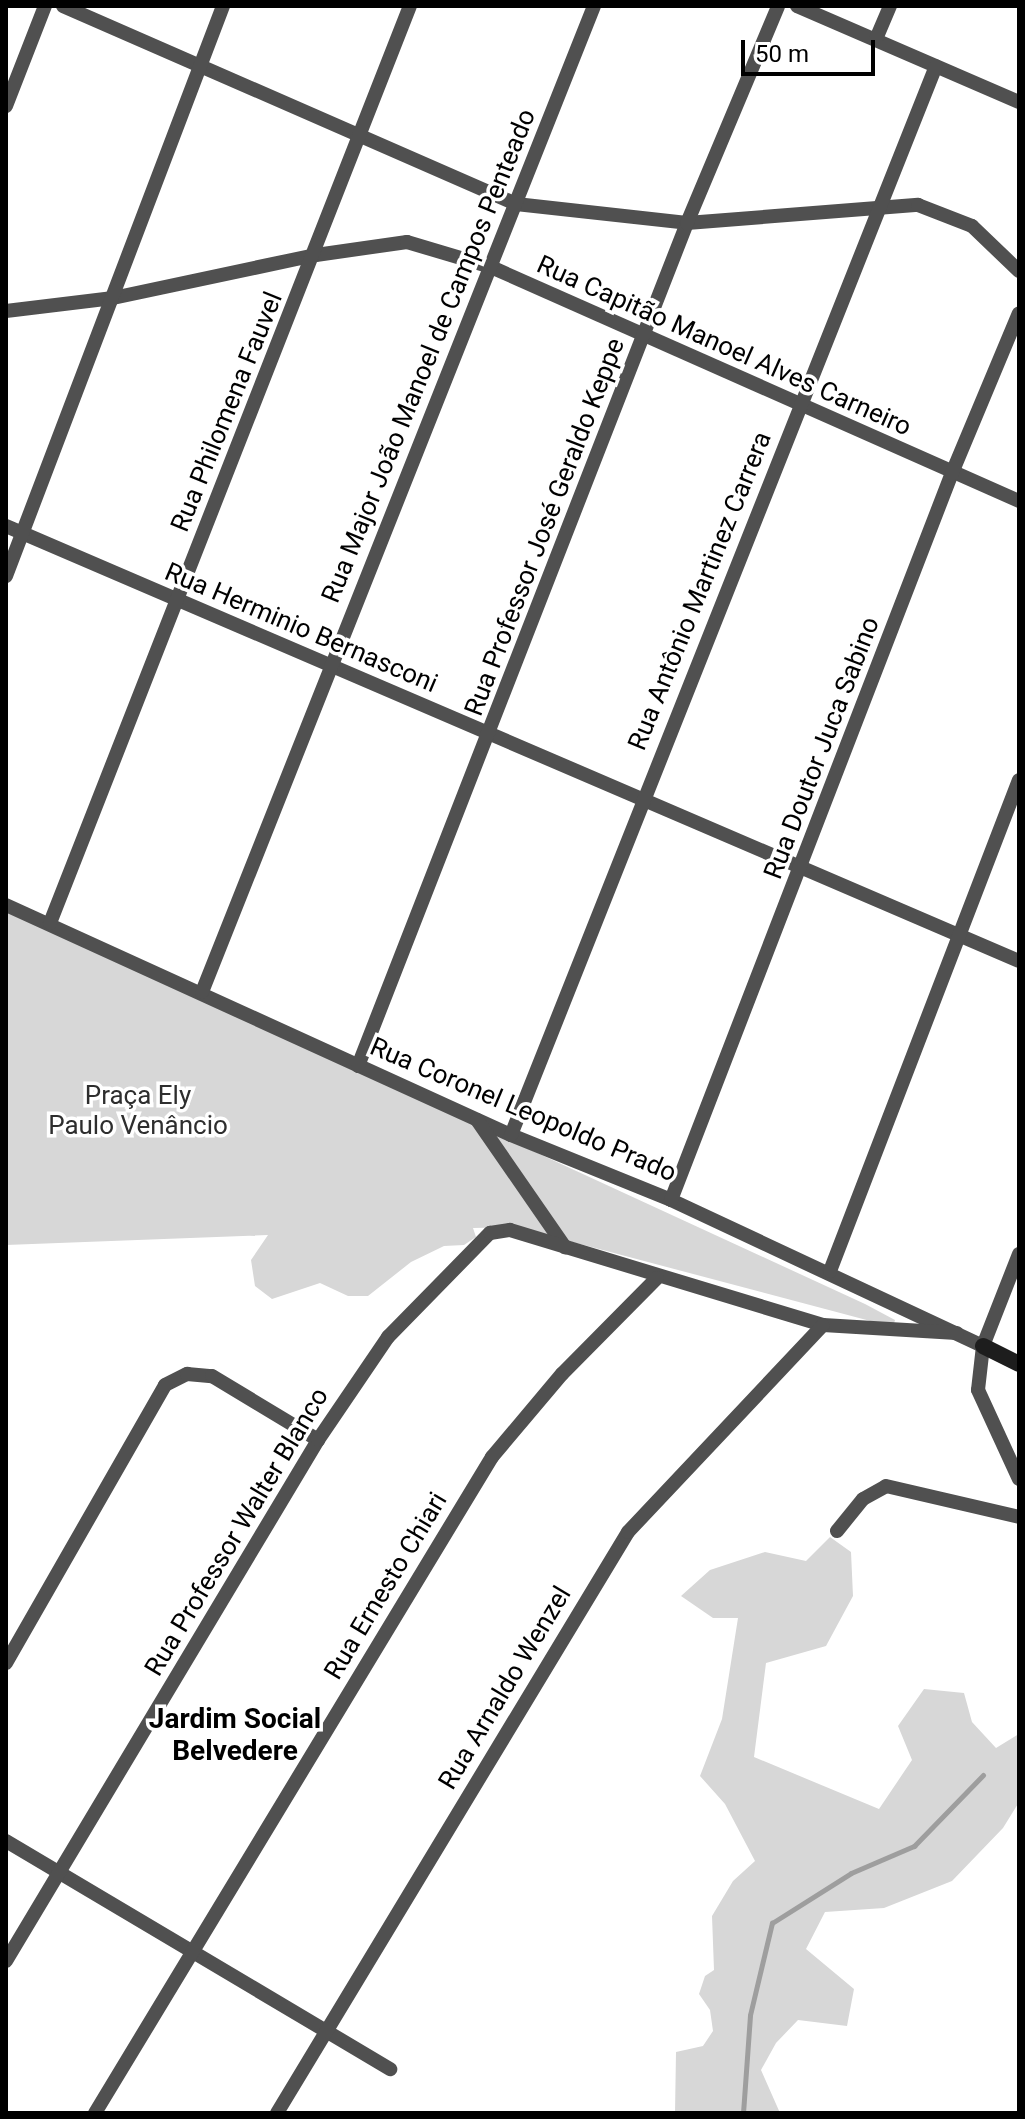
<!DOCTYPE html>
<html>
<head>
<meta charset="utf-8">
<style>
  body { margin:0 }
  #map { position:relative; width:1025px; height:2119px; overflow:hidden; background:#fff; font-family:Roboto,sans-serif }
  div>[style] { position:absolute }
  .green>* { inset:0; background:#d7d7d7 }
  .stream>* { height:5px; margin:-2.5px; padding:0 2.5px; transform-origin:2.5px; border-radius:2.5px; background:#9e9e9e }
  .street>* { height:14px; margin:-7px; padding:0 7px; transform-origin:7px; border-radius:7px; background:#505050 }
  .secondary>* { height:16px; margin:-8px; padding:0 8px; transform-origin:8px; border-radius:8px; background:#1d1d1d }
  span { translate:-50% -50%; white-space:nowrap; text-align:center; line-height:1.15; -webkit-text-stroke:7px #fff; paint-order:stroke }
  .street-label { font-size:26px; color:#000 }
  .park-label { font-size:26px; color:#2e2e2e }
  .neighbourhood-label { font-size:28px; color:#000; font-weight:700 }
  .frame { position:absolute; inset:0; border:8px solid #000; pointer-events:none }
  .scale { position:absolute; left:741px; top:40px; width:134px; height:36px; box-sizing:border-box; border:4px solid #000; border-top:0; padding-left:10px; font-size:24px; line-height:28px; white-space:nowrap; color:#000; -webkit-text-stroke:6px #fff; paint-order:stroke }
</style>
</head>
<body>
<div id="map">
  <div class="green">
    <i style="clip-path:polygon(6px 908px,865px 1304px,895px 1320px,893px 1327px,516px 1227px,473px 1228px,476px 1237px,464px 1245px,444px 1246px,411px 1262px,368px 1296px,348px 1296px,320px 1283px,272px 1299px,255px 1286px,251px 1260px,268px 1235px,6px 1245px)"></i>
    <i style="clip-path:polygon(830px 1537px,851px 1552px,853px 1596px,826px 1646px,766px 1663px,754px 1757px,879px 1809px,912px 1760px,898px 1726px,924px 1689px,964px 1693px,972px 1722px,996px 1748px,1019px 1734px,1019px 1802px,1003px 1828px,952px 1881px,884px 1908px,825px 1912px,806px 1949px,854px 1989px,847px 2026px,798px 2020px,776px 2043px,761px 2070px,780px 2113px,675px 2113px,676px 2052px,703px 2046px,713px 2031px,710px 2010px,699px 1994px,705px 1976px,714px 1970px,712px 1916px,733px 1881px,755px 1861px,725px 1804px,700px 1776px,722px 1719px,738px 1618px,713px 1618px,681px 1596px,710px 1570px,765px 1552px,806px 1561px)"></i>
  </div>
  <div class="stream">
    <i style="left:743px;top:2113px;width:98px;rotate:-85.9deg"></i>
    <i style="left:750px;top:2015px;width:95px;rotate:-76.6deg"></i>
    <i style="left:772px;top:1923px;width:93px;rotate:-32.3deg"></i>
    <i style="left:851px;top:1873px;width:69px;rotate:-23.2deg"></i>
    <i style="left:914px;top:1846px;width:99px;rotate:-45.8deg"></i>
  </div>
  <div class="street">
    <i style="left:63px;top:6px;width:494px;rotate:23.6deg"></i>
    <i style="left:516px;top:204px;width:172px;rotate:6.3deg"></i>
    <i style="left:687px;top:223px;width:232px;rotate:-4.5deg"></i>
    <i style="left:918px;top:205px;width:58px;rotate:21.3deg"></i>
    <i style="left:972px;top:226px;width:65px;rotate:43.8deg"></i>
    <i style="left:797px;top:6px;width:242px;rotate:23.4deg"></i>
    <i style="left:876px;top:39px;width:36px;rotate:-67deg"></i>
    <i style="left:6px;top:106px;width:107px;rotate:-68.7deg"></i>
    <i style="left:6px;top:311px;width:108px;rotate:-6.9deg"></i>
    <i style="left:113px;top:298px;width:208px;rotate:-12deg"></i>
    <i style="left:316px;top:255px;width:92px;rotate:-8.1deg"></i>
    <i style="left:407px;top:242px;width:88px;rotate:16.6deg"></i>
    <i style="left:491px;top:267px;width:578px;rotate:23.9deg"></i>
    <i style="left:6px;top:526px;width:1102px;rotate:23.24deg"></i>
    <i style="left:6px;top:576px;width:610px;rotate:-69.16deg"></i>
    <i style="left:6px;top:905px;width:555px;rotate:24.49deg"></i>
    <i style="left:511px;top:1135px;width:173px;rotate:22.1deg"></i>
    <i style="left:671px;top:1200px;width:344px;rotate:25.1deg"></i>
    <i style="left:50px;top:923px;width:985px;rotate:-68.57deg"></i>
    <i style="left:202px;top:992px;width:1061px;rotate:-68.32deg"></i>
    <i style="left:358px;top:1066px;width:905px;rotate:-68.68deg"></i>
    <i style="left:687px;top:223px;width:235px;rotate:-67.2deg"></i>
    <i style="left:477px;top:1120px;width:155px;rotate:55.3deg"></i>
    <i style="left:511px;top:1135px;width:1150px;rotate:-68.32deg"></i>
    <i style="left:671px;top:1200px;width:779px;rotate:-68.87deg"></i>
    <i style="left:952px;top:473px;width:173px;rotate:-67.3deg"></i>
    <i style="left:1019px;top:1254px;width:99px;rotate:111.4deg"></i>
    <i style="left:983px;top:1346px;width:44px;rotate:96.5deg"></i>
    <i style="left:978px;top:1390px;width:98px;rotate:65.3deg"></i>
    <i style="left:830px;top:1271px;width:526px;rotate:-68.95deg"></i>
    <i style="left:837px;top:1531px;width:41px;rotate:-50.9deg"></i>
    <i style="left:863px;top:1499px;width:26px;rotate:-29deg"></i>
    <i style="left:886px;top:1486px;width:137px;rotate:13.1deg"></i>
    <i style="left:6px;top:1663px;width:320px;rotate:-60.2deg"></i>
    <i style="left:165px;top:1385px;width:25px;rotate:-27deg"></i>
    <i style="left:187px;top:1374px;width:25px;rotate:5deg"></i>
    <i style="left:212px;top:1376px;width:124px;rotate:31.1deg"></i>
    <i style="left:6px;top:1841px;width:447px;rotate:30.7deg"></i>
    <i style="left:6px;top:1961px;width:607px;rotate:-59.08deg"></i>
    <i style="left:318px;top:1440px;width:125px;rotate:-55.8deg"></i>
    <i style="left:388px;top:1337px;width:146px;rotate:-45.6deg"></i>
    <i style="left:490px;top:1233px;width:20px;rotate:-9deg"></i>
    <i style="left:510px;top:1230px;width:327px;rotate:16.9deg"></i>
    <i style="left:823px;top:1325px;width:134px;rotate:3.4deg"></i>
    <i style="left:95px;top:2113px;width:767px;rotate:-58.82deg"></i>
    <i style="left:492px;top:1457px;width:109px;rotate:-49.9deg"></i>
    <i style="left:562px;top:1374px;width:135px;rotate:-45.3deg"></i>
    <i style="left:277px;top:2113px;width:679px;rotate:-58.86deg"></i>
    <i style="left:628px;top:1532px;width:284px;rotate:-46.7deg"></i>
  </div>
  <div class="secondary">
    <i style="left:983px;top:1346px;width:40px;rotate:26.6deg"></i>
  </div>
  <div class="street-label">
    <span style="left:724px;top:346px;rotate:24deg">Rua Capitão Manoel Alves Carneiro</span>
    <span style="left:429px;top:356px;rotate:-68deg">Rua Major João Manoel de Campos Penteado</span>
    <span style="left:227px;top:412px;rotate:-68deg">Rua Philomena Fauvel</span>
    <span style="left:545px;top:527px;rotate:-69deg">Rua Professor José Geraldo Keppe</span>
    <span style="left:700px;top:591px;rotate:-68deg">Rua Antônio Martinez Carrera</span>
    <span style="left:301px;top:628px;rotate:23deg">Rua Herminio Bernasconi</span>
    <span style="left:822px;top:748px;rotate:-69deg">Rua Doutor Juca Sabino</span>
    <span style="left:523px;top:1110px;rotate:23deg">Rua Coronel Leopoldo Prado</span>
    <span style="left:237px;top:1532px;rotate:-59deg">Rua Professor Walter Blanco</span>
    <span style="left:386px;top:1586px;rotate:-59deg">Rua Ernesto Chiari</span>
    <span style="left:505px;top:1688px;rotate:-59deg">Rua Arnaldo Wenzel</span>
  </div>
  <div class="park-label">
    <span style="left:138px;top:1111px">Praça Ely<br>Paulo Venâncio</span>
  </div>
  <div class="neighbourhood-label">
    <span style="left:235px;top:1735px">Jardim Social<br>Belvedere</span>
  </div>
  <div class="frame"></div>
  <div class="scale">50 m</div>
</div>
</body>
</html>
